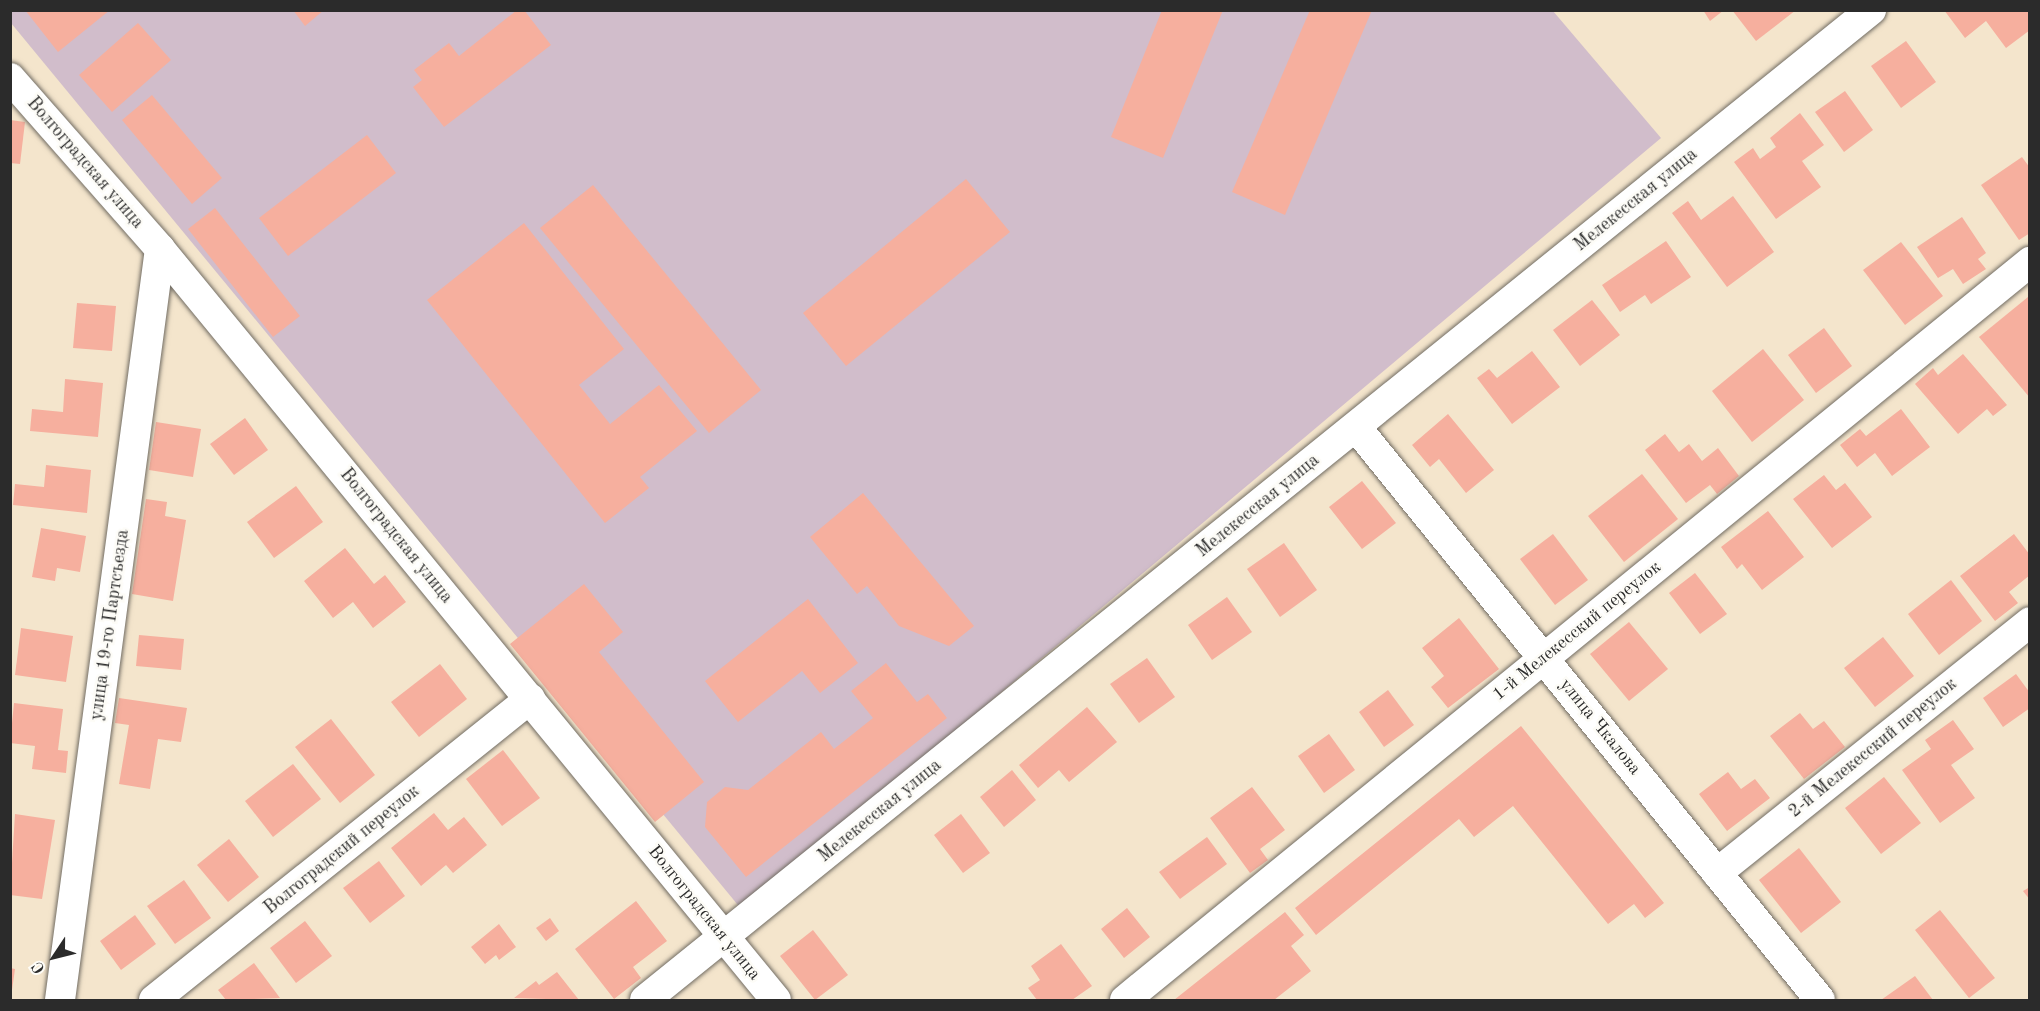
<!DOCTYPE html>
<html>
<head>
<meta charset="utf-8">
<style>
  body { margin:0 }
  #map { position:relative; width:2040px; height:1011px; overflow:hidden; background:#f4e5cc; font-family:"Old Standard TT",serif }
  div>[style] { position:absolute }
  .industrial>* { inset:0; background:#d1bdcb }
  .building>* { inset:0; background:#f6af9e }
  .roads { filter:drop-shadow(0 0 2px #716c63) drop-shadow(0 0 2px #716c63) }
  .minor>* { height:30px; margin:-15px; padding:0 15px; transform-origin:15px; border-radius:15px; background:#fff }
  span { translate:-50% -50%; white-space:nowrap; text-align:center; line-height:1.15; -webkit-text-stroke:5px #fdfcf7; paint-order:stroke }
  .street-label { font-size:18px; color:#2b2b2b }
  .frame { position:absolute; inset:0; border:12px solid #2b2b2b; pointer-events:none }
  .north { position:absolute; left:24px; top:927px; width:60px; height:60px; -webkit-text-stroke:4px #fdfcf7; paint-order:stroke; rotate:235deg; font-size:16px; font-weight:700; line-height:24px; text-align:center; color:#2b2b2b }
  .north::after { content:''; display:block; margin:auto; width:21px; height:27px; background:#2b2b2b; clip-path:polygon(50% 0,100% 100%,50% 72%,0 100%) }
</style>
</head>
<body>
<div id="map">
  <div class="industrial">
    <i style="clip-path:polygon(10px 11px,1553px 11px,1661px 138px,742px 910px,11px 23px)"></i>
  </div>
  <div class="building">
    <i style="clip-path:polygon(25px 10px,110px 10px,58px 52px)"></i>
    <i style="clip-path:polygon(293px 10px,324px 10px,305px 26px)"></i>
    <i style="clip-path:polygon(517px 10px,524px 10px,551px 45px,444px 127px,413px 87px,422px 80px,414px 70px,449px 43px,459px 56px)"></i>
    <i style="clip-path:polygon(1162px 10px,1223px 10px,1163px 158px,1111px 137px)"></i>
    <i style="clip-path:polygon(1310px 10px,1372px 10px,1285px 215px,1232px 192px)"></i>
    <i style="clip-path:polygon(1703px 10px,1724px 10px,1710px 21px)"></i>
    <i style="clip-path:polygon(1732px 10px,1796px 10px,1756px 41px)"></i>
    <i style="clip-path:polygon(1944px 10px,2030px 10px,2030px 30px,2006px 48px,1986px 21px,1965px 38px)"></i>
    <i style="clip-path:polygon(138px 23px,171px 60px,112px 112px,79px 75px)"></i>
    <i style="clip-path:polygon(1906px 41px,1936px 82px,1901px 108px,1871px 66px)"></i>
    <i style="clip-path:polygon(1845px 91px,1873px 130px,1844px 152px,1815px 112px)"></i>
    <i style="clip-path:polygon(152px 95px,222px 178px,192px 204px,122px 120px)"></i>
    <i style="clip-path:polygon(1800px 113px,1824px 145px,1802px 161px,1821px 187px,1776px 219px,1734px 162px,1753px 148px,1760px 159px,1776px 147px,1770px 138px)"></i>
    <i style="clip-path:polygon(10px 120px,25px 122px,20px 164px,10px 163px)"></i>
    <i style="clip-path:polygon(367px 135px,396px 173px,288px 256px,259px 218px)"></i>
    <i style="clip-path:polygon(2022px 157px,2030px 168px,2030px 233px,2019px 240px,1981px 185px)"></i>
    <i style="clip-path:polygon(966px 179px,1010px 232px,846px 366px,803px 313px)"></i>
    <i style="clip-path:polygon(593px 185px,761px 390px,709px 433px,540px 228px)"></i>
    <i style="clip-path:polygon(1733px 196px,1774px 252px,1727px 287px,1672px 213px,1688px 201px,1701px 220px)"></i>
    <i style="clip-path:polygon(215px 208px,300px 316px,273px 337px,188px 229px)"></i>
    <i style="clip-path:polygon(1962px 217px,1986px 253px,1978px 259px,1986px 269px,1963px 284px,1953px 269px,1938px 278px,1917px 247px)"></i>
    <i style="clip-path:polygon(524px 223px,624px 349px,579px 385px,610px 424px,659px 385px,697px 431px,640px 477px,649px 488px,605px 523px,427px 300px)"></i>
    <i style="clip-path:polygon(1666px 241px,1691px 277px,1651px 304px,1645px 295px,1620px 312px,1602px 285px)"></i>
    <i style="clip-path:polygon(1901px 242px,1943px 296px,1905px 325px,1863px 270px)"></i>
    <i style="clip-path:polygon(2028px 297px,2030px 300px,2030px 398px,1979px 337px)"></i>
    <i style="clip-path:polygon(1592px 300px,1620px 335px,1580px 366px,1553px 330px)"></i>
    <i style="clip-path:polygon(77px 303px,116px 306px,112px 351px,73px 348px)"></i>
    <i style="clip-path:polygon(1824px 328px,1852px 366px,1816px 393px,1788px 355px)"></i>
    <i style="clip-path:polygon(1763px 349px,1804px 400px,1752px 442px,1712px 391px)"></i>
    <i style="clip-path:polygon(1532px 351px,1560px 387px,1512px 424px,1477px 378px,1489px 369px,1497px 378px)"></i>
    <i style="clip-path:polygon(1963px 354px,2007px 405px,1993px 416px,1987px 409px,1958px 434px,1915px 384px,1933px 368px,1938px 375px)"></i>
    <i style="clip-path:polygon(65px 379px,103px 383px,98px 437px,30px 431px,32px 409px,63px 412px)"></i>
    <i style="clip-path:polygon(1901px 409px,1930px 447px,1892px 476px,1875px 453px,1857px 467px,1840px 445px,1860px 429px,1866px 436px)"></i>
    <i style="clip-path:polygon(1448px 414px,1494px 470px,1466px 493px,1439px 459px,1430px 467px,1412px 445px)"></i>
    <i style="clip-path:polygon(245px 418px,268px 450px,234px 475px,210px 444px)"></i>
    <i style="clip-path:polygon(156px 422px,201px 429px,193px 477px,149px 470px)"></i>
    <i style="clip-path:polygon(1665px 434px,1679px 452px,1689px 444px,1702px 461px,1718px 448px,1739px 476px,1717px 494px,1710px 485px,1686px 503px,1645px 450px)"></i>
    <i style="clip-path:polygon(46px 465px,91px 470px,87px 513px,13px 505px,15px 484px,44px 487px)"></i>
    <i style="clip-path:polygon(1642px 474px,1678px 519px,1624px 562px,1588px 516px)"></i>
    <i style="clip-path:polygon(1824px 475px,1836px 490px,1845px 483px,1872px 517px,1832px 548px,1793px 499px)"></i>
    <i style="clip-path:polygon(1362px 481px,1396px 523px,1362px 549px,1329px 507px)"></i>
    <i style="clip-path:polygon(296px 486px,323px 522px,274px 558px,247px 522px)"></i>
    <i style="clip-path:polygon(863px 493px,974px 626px,949px 646px,899px 626px,867px 586px,857px 594px,810px 537px)"></i>
    <i style="clip-path:polygon(146px 499px,167px 502px,165px 516px,186px 520px,173px 601px,132px 594px)"></i>
    <i style="clip-path:polygon(1768px 511px,1804px 557px,1762px 590px,1742px 564px,1737px 569px,1721px 547px)"></i>
    <i style="clip-path:polygon(41px 528px,86px 536px,80px 572px,57px 568px,55px 581px,32px 577px)"></i>
    <i style="clip-path:polygon(1553px 534px,1588px 580px,1555px 605px,1520px 559px)"></i>
    <i style="clip-path:polygon(2014px 534px,2030px 555px,2030px 575px,2009px 592px,2018px 603px,1995px 621px,1960px 576px)"></i>
    <i style="clip-path:polygon(1284px 543px,1317px 590px,1280px 617px,1247px 569px)"></i>
    <i style="clip-path:polygon(345px 548px,374px 584px,385px 575px,406px 602px,373px 628px,353px 602px,333px 618px,304px 581px)"></i>
    <i style="clip-path:polygon(1695px 573px,1727px 614px,1700px 634px,1669px 593px)"></i>
    <i style="clip-path:polygon(1951px 580px,1982px 621px,1939px 655px,1908px 614px)"></i>
    <i style="clip-path:polygon(584px 584px,623px 632px,599px 652px,704px 782px,655px 822px,510px 644px)"></i>
    <i style="clip-path:polygon(1227px 597px,1252px 632px,1212px 660px,1188px 625px)"></i>
    <i style="clip-path:polygon(808px 599px,858px 663px,820px 693px,802px 671px,738px 722px,705px 681px)"></i>
    <i style="clip-path:polygon(1459px 618px,1499px 669px,1448px 708px,1431px 687px,1444px 676px,1422px 648px)"></i>
    <i style="clip-path:polygon(1629px 622px,1668px 669px,1629px 701px,1590px 654px)"></i>
    <i style="clip-path:polygon(21px 628px,73px 636px,66px 682px,15px 675px)"></i>
    <i style="clip-path:polygon(139px 635px,184px 639px,181px 670px,136px 666px)"></i>
    <i style="clip-path:polygon(1883px 637px,1914px 676px,1875px 707px,1844px 668px)"></i>
    <i style="clip-path:polygon(1147px 658px,1175px 697px,1139px 723px,1110px 684px)"></i>
    <i style="clip-path:polygon(886px 663px,917px 702px,928px 694px,947px 718px,746px 877px,705px 827px,707px 802px,725px 787px,748px 790px,821px 732px,834px 749px,873px 718px,851px 691px)"></i>
    <i style="clip-path:polygon(440px 664px,467px 699px,419px 737px,391px 702px)"></i>
    <i style="clip-path:polygon(2016px 674px,2030px 693px,2030px 708px,2003px 727px,1983px 698px)"></i>
    <i style="clip-path:polygon(1388px 690px,1414px 725px,1384px 747px,1359px 712px)"></i>
    <i style="clip-path:polygon(119px 698px,187px 708px,181px 742px,158px 739px,150px 789px,119px 784px,129px 725px,115px 723px)"></i>
    <i style="clip-path:polygon(14px 703px,63px 709px,58px 750px,68px 751px,66px 773px,32px 769px,35px 746px,10px 743px)"></i>
    <i style="clip-path:polygon(1087px 707px,1117px 742px,1069px 782px,1059px 770px,1038px 788px,1019px 765px)"></i>
    <i style="clip-path:polygon(1800px 713px,1813px 729px,1824px 721px,1845px 747px,1804px 779px,1770px 736px)"></i>
    <i style="clip-path:polygon(331px 719px,375px 775px,340px 803px,295px 747px)"></i>
    <i style="clip-path:polygon(1953px 720px,1974px 749px,1951px 765px,1975px 798px,1940px 823px,1902px 770px,1931px 749px,1925px 740px)"></i>
    <i style="clip-path:polygon(1521px 726px,1664px 903px,1645px 918px,1634px 904px,1608px 924px,1513px 806px,1474px 837px,1459px 819px,1316px 935px,1295px 908px)"></i>
    <i style="clip-path:polygon(1329px 734px,1355px 770px,1324px 793px,1298px 756px)"></i>
    <i style="clip-path:polygon(503px 750px,540px 798px,502px 826px,466px 779px)"></i>
    <i style="clip-path:polygon(293px 764px,321px 799px,273px 837px,245px 801px)"></i>
    <i style="clip-path:polygon(1012px 770px,1036px 800px,1004px 827px,980px 797px)"></i>
    <i style="clip-path:polygon(1728px 772px,1741px 789px,1755px 779px,1770px 798px,1727px 831px,1699px 794px)"></i>
    <i style="clip-path:polygon(1884px 777px,1921px 823px,1881px 854px,1845px 808px)"></i>
    <i style="clip-path:polygon(1252px 787px,1285px 830px,1260px 849px,1268px 860px,1250px 873px,1210px 818px)"></i>
    <i style="clip-path:polygon(434px 813px,448px 830px,464px 817px,487px 845px,453px 873px,446px 865px,421px 886px,391px 848px)"></i>
    <i style="clip-path:polygon(15px 814px,55px 820px,42px 899px,10px 895px)"></i>
    <i style="clip-path:polygon(961px 814px,990px 853px,963px 873px,934px 835px)"></i>
    <i style="clip-path:polygon(1207px 837px,1227px 864px,1180px 899px,1159px 872px)"></i>
    <i style="clip-path:polygon(229px 839px,259px 877px,228px 902px,197px 865px)"></i>
    <i style="clip-path:polygon(1799px 848px,1841px 902px,1801px 933px,1759px 880px)"></i>
    <i style="clip-path:polygon(379px 861px,405px 896px,370px 923px,343px 888px)"></i>
    <i style="clip-path:polygon(184px 880px,211px 918px,175px 944px,147px 906px)"></i>
    <i style="clip-path:polygon(2030px 887px,2030px 900px,2023px 891px)"></i>
    <i style="clip-path:polygon(636px 901px,667px 941px,633px 967px,641px 978px,614px 999px,575px 949px)"></i>
    <i style="clip-path:polygon(1127px 908px,1150px 937px,1124px 958px,1101px 929px)"></i>
    <i style="clip-path:polygon(1940px 910px,1995px 978px,1969px 998px,1915px 930px)"></i>
    <i style="clip-path:polygon(1285px 912px,1304px 935px,1291px 946px,1311px 971px,1274px 1000px,1174px 1000px)"></i>
    <i style="clip-path:polygon(135px 915px,156px 944px,121px 970px,100px 941px)"></i>
    <i style="clip-path:polygon(550px 918px,559px 931px,546px 941px,536px 928px)"></i>
    <i style="clip-path:polygon(305px 921px,332px 956px,296px 983px,270px 948px)"></i>
    <i style="clip-path:polygon(499px 924px,516px 947px,499px 960px,496px 955px,485px 964px,471px 947px)"></i>
    <i style="clip-path:polygon(813px 930px,848px 975px,815px 1000px,780px 956px)"></i>
    <i style="clip-path:polygon(1061px 944px,1092px 986px,1072px 1000px,1037px 1000px,1028px 988px,1040px 980px,1031px 966px)"></i>
    <i style="clip-path:polygon(254px 963px,280px 998px,226px 1000px,218px 990px)"></i>
    <i style="clip-path:polygon(10px 968px,15px 969px,12px 990px,10px 990px)"></i>
    <i style="clip-path:polygon(557px 972px,579px 1000px,514px 998px,536px 981px,539px 985px)"></i>
    <i style="clip-path:polygon(1915px 976px,1933px 1000px,1881px 1000px)"></i>
  </div>
  <div class="roads">
    <div class="minor">
      <i style="left:10px;top:78px;width:227px;rotate:48.7deg"></i>
      <i style="left:160px;top:249px;width:971px;rotate:50.64deg"></i>
      <i style="left:1356px;top:427px;width:737px;rotate:51deg"></i>
      <i style="left:1717px;top:873px;width:401px;rotate:-38.7deg"></i>
      <i style="left:60px;top:1000px;width:758px;rotate:-82.42deg"></i>
      <i style="left:154px;top:1000px;width:482px;rotate:-38.7deg"></i>
      <i style="left:645px;top:1000px;width:1576px;rotate:-38.92deg"></i>
      <i style="left:1125px;top:1000px;width:1168px;rotate:-39.2deg"></i>
    </div>
  </div>
  <div class="street-label">
    <span style="left:85px;top:163px;rotate:49deg">Волгоградская улица</span>
    <span style="left:1636px;top:200px;rotate:-39deg">Мелекесская улица</span>
    <span style="left:1258px;top:506px;rotate:-39deg">Мелекесская улица</span>
    <span style="left:396px;top:536px;rotate:51deg">Волгоградская улица</span>
    <span style="left:110px;top:625px;rotate:-82deg">улица 19-го Партсъезда</span>
    <span style="left:1577px;top:631px;rotate:-39deg">1-й Мелекесский переулок</span>
    <span style="left:1600px;top:727px;rotate:51deg">улица Чкалова</span>
    <span style="left:1873px;top:748px;rotate:-39deg">2-й Мелекесский переулок</span>
    <span style="left:880px;top:811px;rotate:-39deg">Мелекесская улица</span>
    <span style="left:342px;top:850px;rotate:-39deg">Волгоградский переулок</span>
    <span style="left:704px;top:913px;rotate:51deg">Волгоградская улица</span>
  </div>
  <div class="frame"></div>
  <div class="north">С</div>
</div>
</body>
</html>
